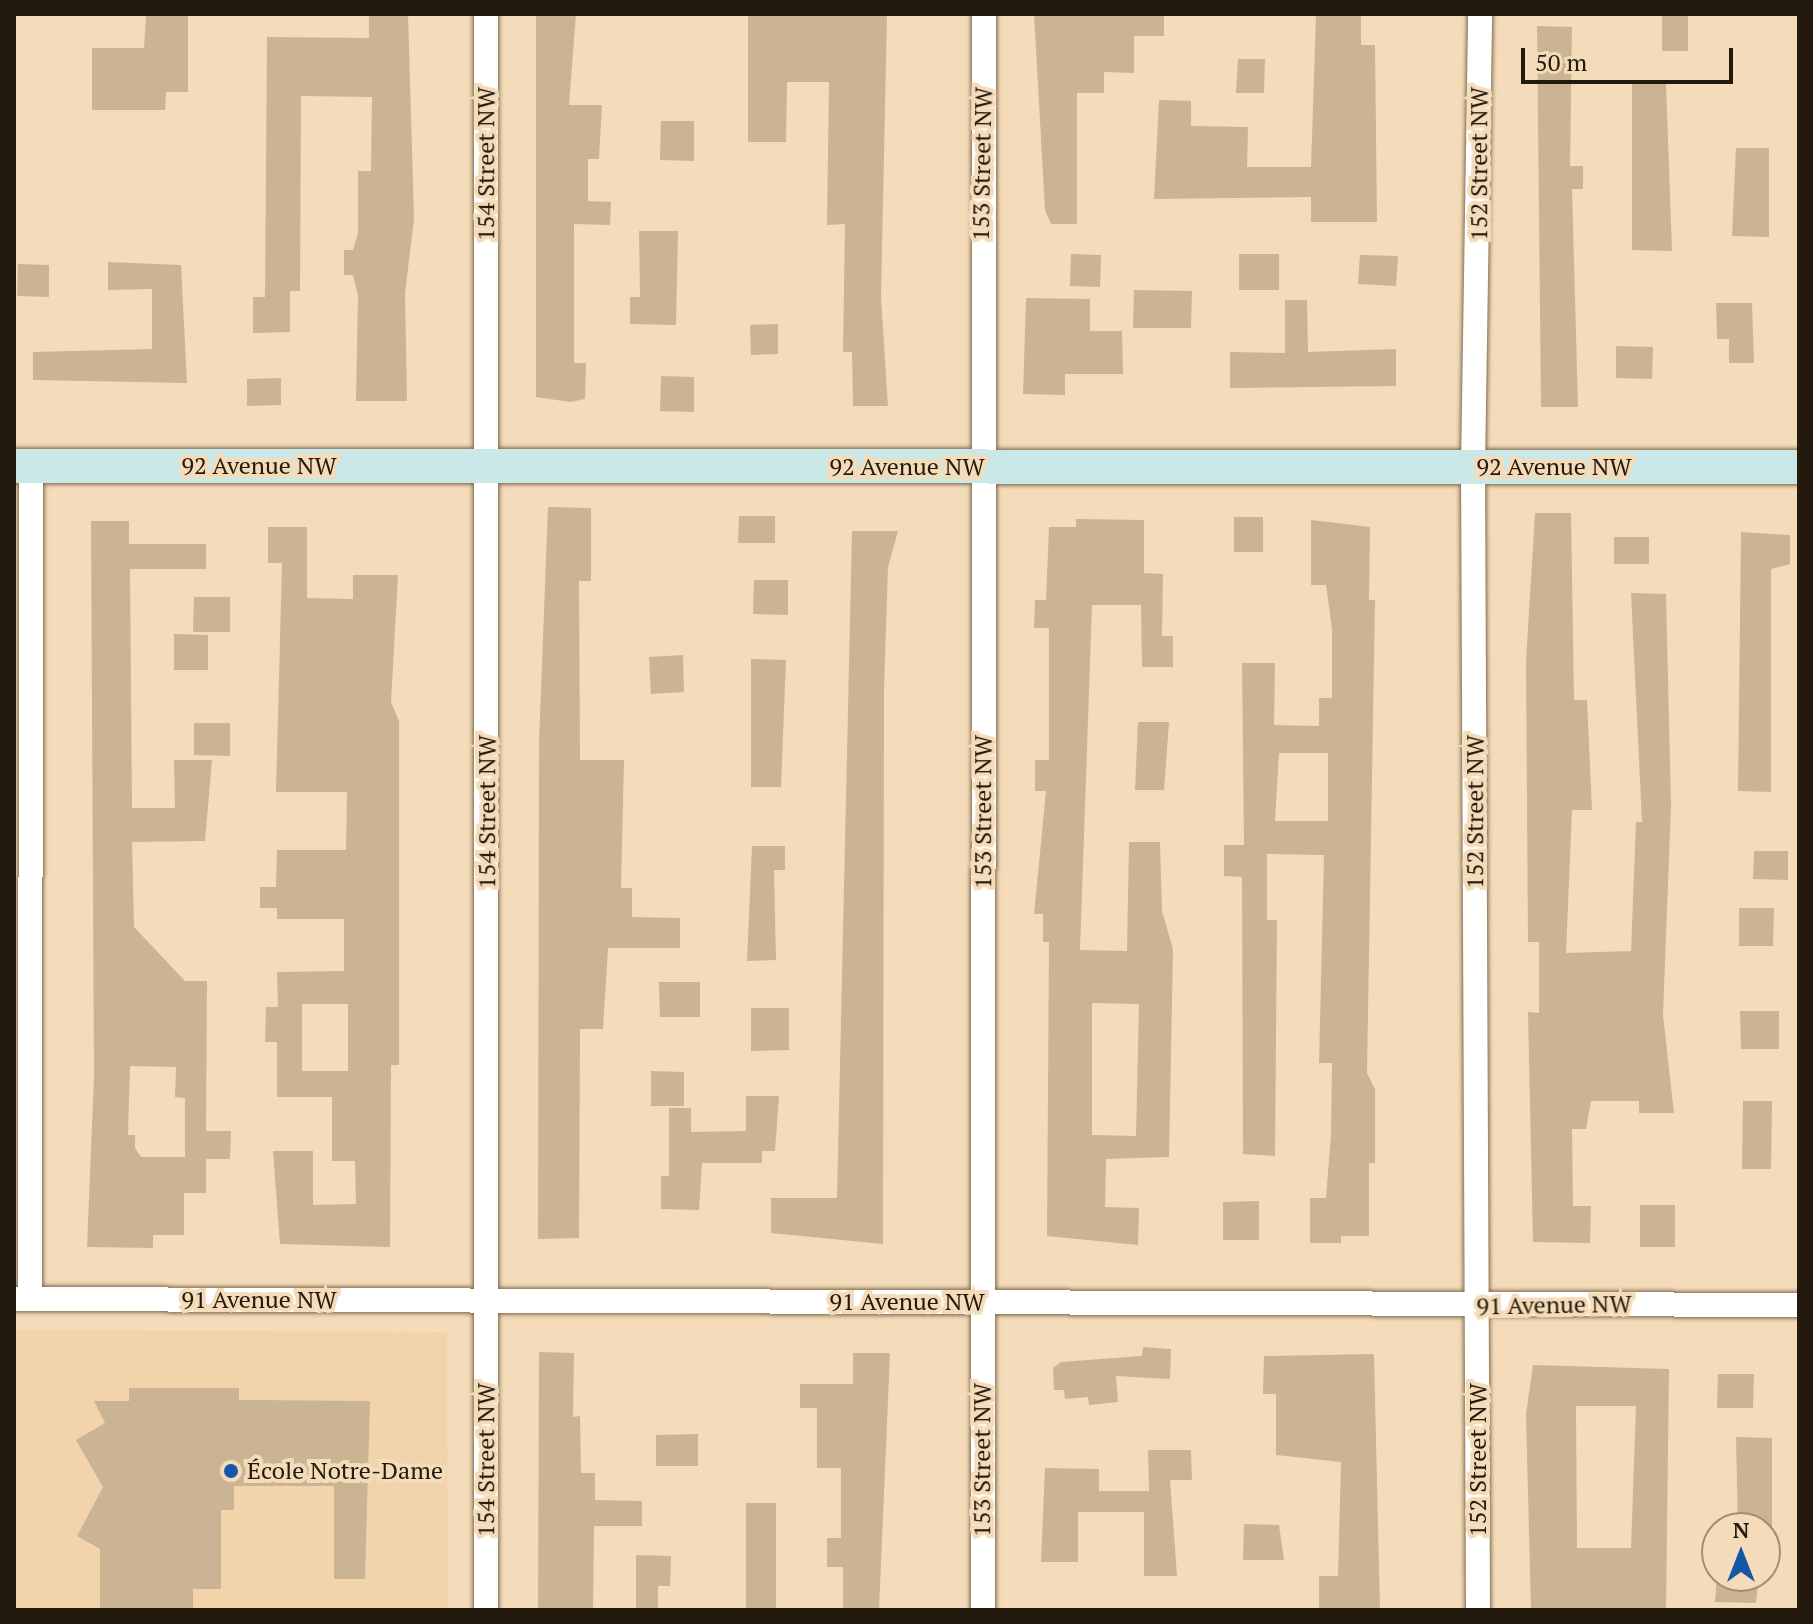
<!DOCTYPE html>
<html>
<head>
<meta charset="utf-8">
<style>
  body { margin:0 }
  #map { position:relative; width:1813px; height:1624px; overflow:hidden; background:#f4dcba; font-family:"PT Serif",serif }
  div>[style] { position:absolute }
  .built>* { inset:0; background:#f1d4ab }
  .building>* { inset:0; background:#cbb493 }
  .roads { filter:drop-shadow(0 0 2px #816c4d) drop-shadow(0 0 2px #816c4d) }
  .street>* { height:24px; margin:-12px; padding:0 12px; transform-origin:12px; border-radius:12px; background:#fff }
  .secondary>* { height:34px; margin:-17px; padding:0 17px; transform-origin:17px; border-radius:17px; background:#cae8e8 }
  .dots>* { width:22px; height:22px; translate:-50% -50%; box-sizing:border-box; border:4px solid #f4dcba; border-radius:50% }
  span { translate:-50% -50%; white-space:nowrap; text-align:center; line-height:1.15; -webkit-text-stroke:8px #f4dcba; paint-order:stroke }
  .street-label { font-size:24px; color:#231a0d }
  .poi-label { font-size:24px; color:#231a0d }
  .left { translate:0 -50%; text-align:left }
  .frame { position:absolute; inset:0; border:16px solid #231a0d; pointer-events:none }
  .north { position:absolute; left:1701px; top:1512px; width:80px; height:80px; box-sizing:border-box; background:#f4dcba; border:2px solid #a08e75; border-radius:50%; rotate:0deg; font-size:22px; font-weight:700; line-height:32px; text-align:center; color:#231a0d }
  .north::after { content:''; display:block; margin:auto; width:28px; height:36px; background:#1557a7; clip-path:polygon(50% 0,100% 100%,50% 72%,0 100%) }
  .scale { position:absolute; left:1521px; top:48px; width:212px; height:36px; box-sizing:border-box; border:4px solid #231a0d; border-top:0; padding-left:10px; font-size:24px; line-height:28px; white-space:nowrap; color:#231a0d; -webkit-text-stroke:6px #f4dcba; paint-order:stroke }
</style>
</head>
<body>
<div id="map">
  <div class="built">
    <i style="clip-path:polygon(14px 1330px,447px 1332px,448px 1610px,14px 1610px)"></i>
  </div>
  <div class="building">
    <i style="clip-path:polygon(146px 14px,188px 14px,188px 92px,166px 92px,165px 110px,92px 110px,92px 48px,144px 48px)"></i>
    <i style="clip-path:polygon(369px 14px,408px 14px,414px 219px,405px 293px,407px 401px,356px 401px,358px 295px,353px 275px,344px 275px,344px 250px,353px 250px,358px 233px,358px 171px,371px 171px,372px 97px,301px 96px,300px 291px,290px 291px,290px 332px,253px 333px,253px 297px,265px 297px,267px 37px,369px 38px)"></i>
    <i style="clip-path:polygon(536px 14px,576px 14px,569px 105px,602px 105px,599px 159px,588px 159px,588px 201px,611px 202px,610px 225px,574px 224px,574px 363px,586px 363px,585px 399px,570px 402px,536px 397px)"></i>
    <i style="clip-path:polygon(748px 14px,887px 14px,881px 298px,888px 406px,853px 406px,852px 352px,843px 352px,845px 224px,827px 225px,829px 82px,787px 82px,786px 142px,748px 142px)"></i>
    <i style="clip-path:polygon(1034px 14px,1164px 14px,1164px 36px,1134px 36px,1134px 73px,1104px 72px,1104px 93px,1077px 93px,1077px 224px,1051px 224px,1045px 210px)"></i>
    <i style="clip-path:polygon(1361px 14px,1361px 45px,1375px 45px,1377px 222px,1311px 222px,1311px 197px,1154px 199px,1159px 100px,1191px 101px,1191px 126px,1248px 127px,1247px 167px,1311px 167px,1316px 16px)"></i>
    <i style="clip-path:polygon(1662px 16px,1688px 16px,1688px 51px,1662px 51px)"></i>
    <i style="clip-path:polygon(1537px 26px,1572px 27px,1570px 166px,1583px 166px,1583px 189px,1572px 189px,1578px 407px,1541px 407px)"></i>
    <i style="clip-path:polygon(1238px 59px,1265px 59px,1264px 93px,1236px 93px)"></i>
    <i style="clip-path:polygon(1632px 83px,1666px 83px,1672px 251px,1632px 250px)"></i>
    <i style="clip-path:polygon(661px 121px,694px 121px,694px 161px,660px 160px)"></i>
    <i style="clip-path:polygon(1736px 148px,1769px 148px,1769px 237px,1732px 236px)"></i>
    <i style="clip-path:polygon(639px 231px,678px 231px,676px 325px,630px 324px,630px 297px,640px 297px)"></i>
    <i style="clip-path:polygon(1071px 254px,1101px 255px,1100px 287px,1070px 286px)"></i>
    <i style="clip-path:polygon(1239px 254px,1279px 254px,1279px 290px,1239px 290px)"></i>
    <i style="clip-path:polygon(1360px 255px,1398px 256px,1396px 286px,1358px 284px)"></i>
    <i style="clip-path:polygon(108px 262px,181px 265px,187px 383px,33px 380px,33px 352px,152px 349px,152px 289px,108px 290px)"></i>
    <i style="clip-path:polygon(18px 264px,49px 265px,49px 297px,17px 296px)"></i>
    <i style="clip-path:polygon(1134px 290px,1192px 291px,1191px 328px,1133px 328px)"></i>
    <i style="clip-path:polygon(1026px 298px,1090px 299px,1090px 331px,1122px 331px,1123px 374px,1065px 374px,1065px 395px,1023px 394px)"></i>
    <i style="clip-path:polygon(1285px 300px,1307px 300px,1308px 352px,1396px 349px,1396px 386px,1230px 388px,1230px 352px,1285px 353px)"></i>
    <i style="clip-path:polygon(1716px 303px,1752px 303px,1754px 363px,1729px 363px,1729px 339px,1717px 339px)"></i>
    <i style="clip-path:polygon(778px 324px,778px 354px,751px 355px,750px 325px)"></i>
    <i style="clip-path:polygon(1616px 346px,1653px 347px,1652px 379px,1616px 378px)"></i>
    <i style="clip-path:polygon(661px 376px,694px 377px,694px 412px,660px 411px)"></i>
    <i style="clip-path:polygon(281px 378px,281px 405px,247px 406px,247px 379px)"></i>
    <i style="clip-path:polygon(548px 507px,591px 508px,591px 581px,579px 581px,580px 760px,624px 760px,621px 888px,632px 888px,632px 917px,680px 918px,680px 948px,608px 948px,603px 1029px,580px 1029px,579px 1238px,538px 1239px,539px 742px)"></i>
    <i style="clip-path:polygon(1535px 513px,1571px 513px,1574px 700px,1587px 700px,1592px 810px,1572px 810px,1566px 953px,1631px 951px,1636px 822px,1642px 822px,1631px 593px,1666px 594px,1671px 805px,1663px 1015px,1674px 1113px,1639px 1113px,1639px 1101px,1591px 1101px,1586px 1129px,1572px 1129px,1573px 1206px,1591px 1206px,1590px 1243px,1533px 1242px,1528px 1012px,1539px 1013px,1539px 942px,1528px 942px,1526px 662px)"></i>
    <i style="clip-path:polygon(739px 516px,775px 516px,775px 543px,738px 543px)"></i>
    <i style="clip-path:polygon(1234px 517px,1263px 517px,1263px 552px,1234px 552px)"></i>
    <i style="clip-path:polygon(evenodd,1076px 519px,1144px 520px,1144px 573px,1163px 574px,1162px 636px,1173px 636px,1173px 667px,1142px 667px,1141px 605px,1092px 605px,1080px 950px,1127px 951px,1129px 842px,1160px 842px,1162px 911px,1173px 949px,1169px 1157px,1106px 1159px,1105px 1207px,1139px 1208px,1138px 1245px,1047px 1236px,1049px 942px,1043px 942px,1043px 914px,1034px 914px,1046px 791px,1035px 791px,1035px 760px,1049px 760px,1049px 628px,1034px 628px,1035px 600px,1046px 600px,1049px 527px,1076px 527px,1076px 519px,1092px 1003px,1139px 1004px,1136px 1136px,1092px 1135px,1092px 1003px)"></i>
    <i style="clip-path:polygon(evenodd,1311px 520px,1370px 527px,1369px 600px,1375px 600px,1367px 1073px,1375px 1089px,1375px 1163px,1369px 1163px,1369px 1236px,1341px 1236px,1341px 1243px,1310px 1243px,1310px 1198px,1326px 1198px,1331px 1134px,1332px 1063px,1319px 1063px,1324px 855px,1267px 854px,1267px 920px,1277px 920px,1275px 1156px,1243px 1154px,1242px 877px,1224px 876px,1224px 845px,1244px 845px,1242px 663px,1275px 663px,1274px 725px,1319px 726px,1319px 698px,1332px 698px,1332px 629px,1326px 585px,1311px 585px,1311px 520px,1279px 753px,1328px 753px,1328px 821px,1275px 821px,1279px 753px)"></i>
    <i style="clip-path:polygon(evenodd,91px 521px,129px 521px,129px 544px,206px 544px,206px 569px,130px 569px,132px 808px,175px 808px,174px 760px,212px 760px,205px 841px,132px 842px,134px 927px,185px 981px,207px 981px,206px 1131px,231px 1131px,230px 1159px,206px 1159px,206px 1193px,184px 1193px,184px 1235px,153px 1235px,153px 1248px,87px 1247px,94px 1077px,91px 521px,130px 1066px,176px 1067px,175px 1097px,185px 1098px,185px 1157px,141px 1157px,135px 1148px,135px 1135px,128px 1135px,130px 1066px)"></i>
    <i style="clip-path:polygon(evenodd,268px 527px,307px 527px,307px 598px,353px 599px,353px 575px,398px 575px,391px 702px,399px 721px,399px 1065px,391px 1065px,390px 1247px,280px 1244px,273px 1151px,313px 1151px,313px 1205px,356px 1204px,355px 1161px,332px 1161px,332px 1097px,277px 1097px,277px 1042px,265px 1042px,266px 1007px,278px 1007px,277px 972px,344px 971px,344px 919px,277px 919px,277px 908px,260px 908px,260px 887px,276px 887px,277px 850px,346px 850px,347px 792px,276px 792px,282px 563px,268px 563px,268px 527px,302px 1004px,348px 1004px,348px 1071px,302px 1071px,302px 1004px)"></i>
    <i style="clip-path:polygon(852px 531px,898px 531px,888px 567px,884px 688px,883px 1244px,771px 1233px,771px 1198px,837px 1198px)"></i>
    <i style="clip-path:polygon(1741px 532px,1790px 535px,1790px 564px,1771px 569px,1771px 792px,1738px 791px)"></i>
    <i style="clip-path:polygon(1614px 537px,1649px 537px,1649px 564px,1614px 564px)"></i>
    <i style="clip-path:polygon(754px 580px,788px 580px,788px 615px,753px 614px)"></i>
    <i style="clip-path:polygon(194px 597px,230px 597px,230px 632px,193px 632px)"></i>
    <i style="clip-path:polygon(174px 634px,208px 635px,208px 670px,174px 670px)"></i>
    <i style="clip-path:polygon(683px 655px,684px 692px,651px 694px,649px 657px)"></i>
    <i style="clip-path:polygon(751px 659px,786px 660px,781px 787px,751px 787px)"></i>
    <i style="clip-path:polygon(1138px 722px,1169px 722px,1164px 790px,1135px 790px)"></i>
    <i style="clip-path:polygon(194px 723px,230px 723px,230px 756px,194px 755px)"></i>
    <i style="clip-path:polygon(752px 846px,785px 846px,785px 870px,774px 870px,776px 960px,747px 961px)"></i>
    <i style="clip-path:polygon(1754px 851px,1788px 851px,1788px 880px,1753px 879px)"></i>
    <i style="clip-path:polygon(1739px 908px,1774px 908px,1773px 946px,1739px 946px)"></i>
    <i style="clip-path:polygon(659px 982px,700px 982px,700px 1017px,660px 1017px)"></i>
    <i style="clip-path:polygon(751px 1008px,789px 1008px,789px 1050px,751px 1051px)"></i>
    <i style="clip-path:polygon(1740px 1011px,1779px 1011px,1779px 1049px,1741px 1049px)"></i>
    <i style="clip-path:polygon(651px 1071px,684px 1072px,684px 1106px,651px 1106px)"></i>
    <i style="clip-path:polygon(746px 1096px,779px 1096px,775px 1151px,762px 1151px,762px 1163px,702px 1163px,699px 1210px,661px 1209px,661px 1176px,669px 1176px,669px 1108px,691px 1108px,691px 1132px,746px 1131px)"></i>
    <i style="clip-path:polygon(1743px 1101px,1772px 1101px,1771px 1169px,1742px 1169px)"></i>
    <i style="clip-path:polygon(1259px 1201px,1259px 1240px,1223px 1240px,1223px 1202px)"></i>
    <i style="clip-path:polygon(1640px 1205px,1675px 1205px,1675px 1247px,1640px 1247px)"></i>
    <i style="clip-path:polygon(1143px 1347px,1171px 1349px,1170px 1379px,1116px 1376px,1118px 1402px,1089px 1405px,1088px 1397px,1065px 1399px,1064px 1390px,1054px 1390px,1053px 1368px,1061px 1362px,1142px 1356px)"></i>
    <i style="clip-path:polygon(539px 1352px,574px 1353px,573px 1417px,580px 1416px,581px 1473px,595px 1473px,595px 1500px,642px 1501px,642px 1526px,594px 1526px,593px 1610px,538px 1610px)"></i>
    <i style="clip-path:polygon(853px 1353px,890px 1353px,879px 1610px,843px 1610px,843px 1567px,827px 1567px,827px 1538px,841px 1538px,841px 1468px,817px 1468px,817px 1408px,800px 1408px,800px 1384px,853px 1384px)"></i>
    <i style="clip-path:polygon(1374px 1354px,1380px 1610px,1319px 1610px,1319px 1576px,1338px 1576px,1341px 1462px,1276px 1455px,1276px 1394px,1263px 1394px,1264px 1356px)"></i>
    <i style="clip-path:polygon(evenodd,1533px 1365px,1669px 1369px,1666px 1610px,1531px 1610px,1526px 1414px,1533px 1365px,1576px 1406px,1636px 1406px,1631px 1548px,1577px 1548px,1576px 1406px)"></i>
    <i style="clip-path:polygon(1718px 1374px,1754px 1374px,1753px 1408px,1717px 1408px)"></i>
    <i style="clip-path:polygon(129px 1388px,239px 1388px,239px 1400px,370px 1401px,365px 1579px,334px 1579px,334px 1486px,234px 1486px,234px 1510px,221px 1510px,221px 1589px,193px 1589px,193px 1610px,100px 1610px,100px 1549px,77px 1536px,103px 1487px,76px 1440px,105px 1423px,94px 1401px,129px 1401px)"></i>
    <i style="clip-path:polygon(698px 1434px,698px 1466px,656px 1466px,656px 1435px)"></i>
    <i style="clip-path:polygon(1736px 1437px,1772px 1438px,1772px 1528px,1738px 1528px)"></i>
    <i style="clip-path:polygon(1148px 1450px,1191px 1450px,1192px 1480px,1170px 1480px,1177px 1576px,1144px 1576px,1144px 1512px,1078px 1512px,1078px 1562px,1041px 1562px,1045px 1468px,1099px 1469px,1099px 1491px,1149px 1491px)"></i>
    <i style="clip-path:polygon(746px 1503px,776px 1503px,776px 1610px,746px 1610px)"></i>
    <i style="clip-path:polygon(1244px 1524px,1279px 1525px,1284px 1560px,1243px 1560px)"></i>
    <i style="clip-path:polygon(636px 1555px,671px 1556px,670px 1586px,658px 1586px,658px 1609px,636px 1609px)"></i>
    <i style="clip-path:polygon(1717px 1576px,1759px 1576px,1756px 1603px,1715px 1602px)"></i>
  </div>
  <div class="roads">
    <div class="street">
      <i style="left:14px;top:1299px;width:1785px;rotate:0.19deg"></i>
      <i style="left:30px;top:1299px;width:833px;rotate:-89.93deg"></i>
      <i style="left:486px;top:1610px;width:1596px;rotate:-90deg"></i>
      <i style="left:983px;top:1610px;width:1596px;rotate:-89.96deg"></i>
      <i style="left:1478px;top:1610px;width:1142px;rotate:-90.25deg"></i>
      <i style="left:1473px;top:468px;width:454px;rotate:-89.1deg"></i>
    </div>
    <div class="secondary">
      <i style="left:14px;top:466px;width:1785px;rotate:0.03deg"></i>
    </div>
  </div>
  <div class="dots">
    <i style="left:231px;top:1471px;background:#1557a7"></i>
  </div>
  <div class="street-label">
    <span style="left:486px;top:164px;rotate:-90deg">154 Street NW</span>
    <span style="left:982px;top:164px;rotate:-89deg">153 Street NW</span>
    <span style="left:1479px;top:164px;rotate:-90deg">152 Street NW</span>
    <span style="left:259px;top:466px">92 Avenue NW</span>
    <span style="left:907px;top:467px">92 Avenue NW</span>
    <span style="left:1554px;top:467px">92 Avenue NW</span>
    <span style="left:487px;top:812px;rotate:-90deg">154 Street NW</span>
    <span style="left:983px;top:812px;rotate:-90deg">153 Street NW</span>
    <span style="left:1475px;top:812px;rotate:-90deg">152 Street NW</span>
    <span style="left:259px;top:1300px">91 Avenue NW</span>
    <span style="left:907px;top:1302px">91 Avenue NW</span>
    <span style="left:1554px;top:1305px;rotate:-1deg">91 Avenue NW</span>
    <span style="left:486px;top:1460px;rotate:-90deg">154 Street NW</span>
    <span style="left:982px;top:1460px;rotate:-90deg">153 Street NW</span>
    <span style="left:1478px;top:1460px;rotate:-90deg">152 Street NW</span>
  </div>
  <div class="poi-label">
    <span class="left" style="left:247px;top:1471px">École Notre-Dame</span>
  </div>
  <div class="frame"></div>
  <div class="north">N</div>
  <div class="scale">50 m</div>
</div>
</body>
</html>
